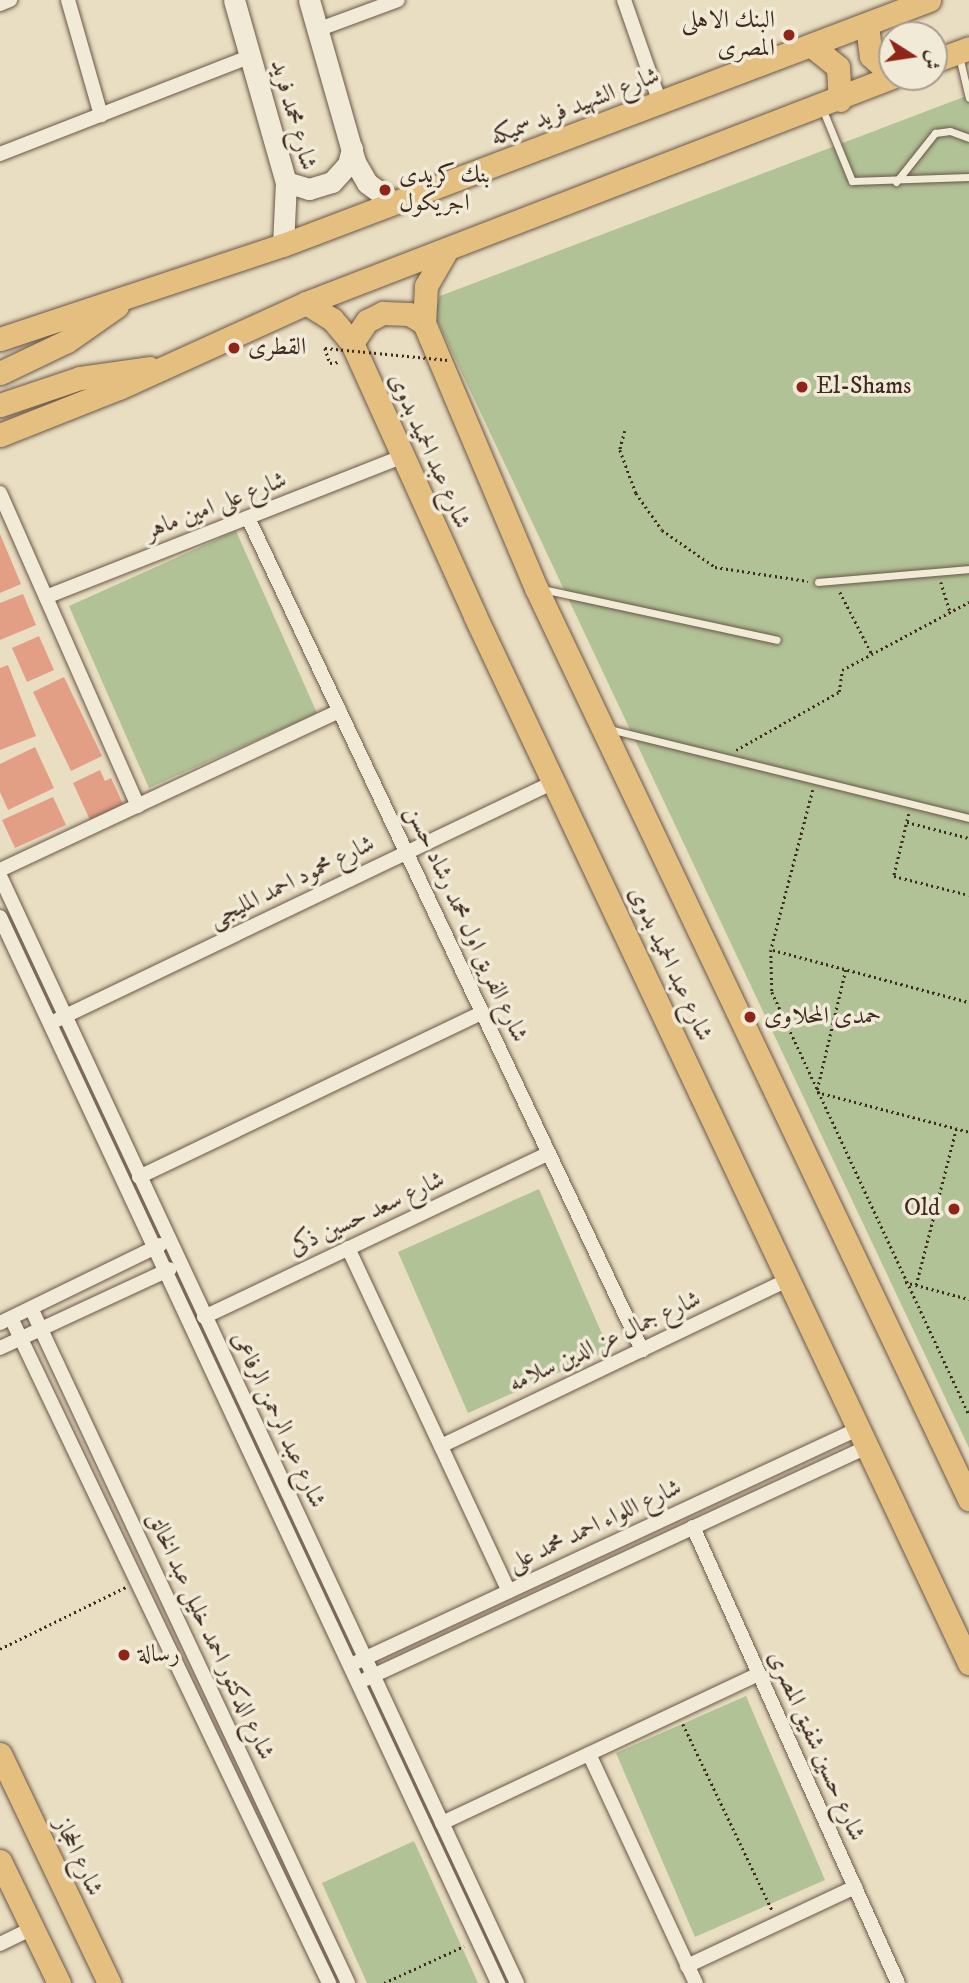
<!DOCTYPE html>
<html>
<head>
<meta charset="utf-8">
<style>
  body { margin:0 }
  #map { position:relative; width:969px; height:1983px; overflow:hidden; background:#e9dec1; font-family:"IM FELL DW Pica",Amiri,serif }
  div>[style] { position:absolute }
  .green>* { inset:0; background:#b1c296 }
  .building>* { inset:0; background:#e39e86 }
  .path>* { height:2.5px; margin-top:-1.25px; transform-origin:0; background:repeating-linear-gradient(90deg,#3f2a20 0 2px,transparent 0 5.5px) }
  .roads { filter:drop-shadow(0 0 2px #6a5748) drop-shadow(0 0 2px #6a5748) }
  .service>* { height:7px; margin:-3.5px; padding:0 3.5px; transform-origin:3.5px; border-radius:3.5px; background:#f1ead7 }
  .minor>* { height:14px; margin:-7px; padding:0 7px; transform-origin:7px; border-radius:7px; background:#f1ead7 }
  .secondary>* { height:21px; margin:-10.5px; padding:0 10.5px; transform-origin:10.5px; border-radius:10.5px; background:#f1ead7 }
  .primary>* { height:23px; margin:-11.5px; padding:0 11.5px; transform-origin:11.5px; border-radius:11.5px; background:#e4bf80 }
  .path-bridge>* { height:2.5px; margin-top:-1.25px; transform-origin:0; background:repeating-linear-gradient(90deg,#3f2a20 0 2px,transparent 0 5.5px) }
  .dots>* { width:19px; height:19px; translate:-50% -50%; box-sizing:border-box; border:4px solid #f1ead7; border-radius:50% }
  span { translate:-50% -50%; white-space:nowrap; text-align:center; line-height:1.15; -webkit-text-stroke:7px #f1ead7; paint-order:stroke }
  .poi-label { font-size:24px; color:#3f2a20 }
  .right { translate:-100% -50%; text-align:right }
  .left { translate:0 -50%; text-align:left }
  .street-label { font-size:24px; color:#3f2a20 }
  .north { position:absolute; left:878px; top:21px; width:70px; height:70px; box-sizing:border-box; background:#f1ead7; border:2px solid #aa9d8e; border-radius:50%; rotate:102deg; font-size:19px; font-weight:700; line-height:28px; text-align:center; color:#3f2a20 }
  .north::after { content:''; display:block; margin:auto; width:24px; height:32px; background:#8f2418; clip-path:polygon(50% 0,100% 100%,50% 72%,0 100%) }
</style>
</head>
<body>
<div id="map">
  <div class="green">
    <i style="clip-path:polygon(969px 95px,969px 1448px,434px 314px,440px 296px)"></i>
    <i style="clip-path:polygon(236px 531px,317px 713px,149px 788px,69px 606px)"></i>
    <i style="clip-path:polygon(539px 1189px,609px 1350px,468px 1413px,398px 1252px)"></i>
    <i style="clip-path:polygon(746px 1696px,825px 1880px,695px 1937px,616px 1753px)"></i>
    <i style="clip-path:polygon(414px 1841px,478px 1983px,367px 1983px,322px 1883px)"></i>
  </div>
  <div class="building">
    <i style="clip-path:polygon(0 534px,21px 584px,0 593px)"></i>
    <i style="clip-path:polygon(23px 594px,36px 625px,0 640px,0 603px)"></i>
    <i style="clip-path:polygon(39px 636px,54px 670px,27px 682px,12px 648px)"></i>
    <i style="clip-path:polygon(8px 665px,36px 736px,0 750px,0 668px)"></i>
    <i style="clip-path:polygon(64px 677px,102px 756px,71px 771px,33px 692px)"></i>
    <i style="clip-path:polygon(35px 747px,54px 788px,8px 810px,0 792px,0 764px)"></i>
    <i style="clip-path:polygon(100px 770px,105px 781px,111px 778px,123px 804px,90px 820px,73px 783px)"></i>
    <i style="clip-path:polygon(53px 797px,66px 825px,15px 848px,2px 820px)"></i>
  </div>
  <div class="path">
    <i style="left:325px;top:348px;width:16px;rotate:72deg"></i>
    <i style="left:330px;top:363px;width:9px;rotate:-6deg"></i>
    <i style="left:625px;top:431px;width:20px;rotate:105deg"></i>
    <i style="left:620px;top:450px;width:46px;rotate:69.6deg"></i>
    <i style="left:636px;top:493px;width:45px;rotate:54.9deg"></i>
    <i style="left:662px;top:530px;width:65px;rotate:34.9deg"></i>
    <i style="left:715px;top:567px;width:94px;rotate:8.6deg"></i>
    <i style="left:941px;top:582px;width:31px;rotate:73deg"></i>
    <i style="left:840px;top:592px;width:70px;rotate:62.7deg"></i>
    <i style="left:736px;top:750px;width:118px;rotate:-29.4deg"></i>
    <i style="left:839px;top:692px;width:22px;rotate:-82deg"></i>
    <i style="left:842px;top:670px;width:144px;rotate:-28.2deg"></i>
    <i style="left:813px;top:790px;width:165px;rotate:104.7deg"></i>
    <i style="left:771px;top:950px;width:42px;rotate:88.6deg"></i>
    <i style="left:772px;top:992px;width:467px;rotate:65deg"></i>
    <i style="left:909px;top:814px;width:64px;rotate:103.6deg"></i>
    <i style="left:894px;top:876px;width:77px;rotate:14.2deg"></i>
    <i style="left:907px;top:822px;width:64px;rotate:14.5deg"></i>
    <i style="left:773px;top:950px;width:203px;rotate:14.9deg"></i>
    <i style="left:846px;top:970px;width:125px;rotate:103.4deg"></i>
    <i style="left:817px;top:1092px;width:157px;rotate:14.7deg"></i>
    <i style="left:905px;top:1282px;width:66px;rotate:14.9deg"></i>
    <i style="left:916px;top:1285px;width:161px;rotate:-75.6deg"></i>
    <i style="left:0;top:1649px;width:140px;rotate:-26.2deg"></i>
    <i style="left:683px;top:1724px;width:206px;rotate:64.4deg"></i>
    <i style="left:384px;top:1983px;width:88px;rotate:-24.8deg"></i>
  </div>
  <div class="roads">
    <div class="service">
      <i style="left:959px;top:56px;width:43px;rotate:76.6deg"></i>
      <i style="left:822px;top:108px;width:79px;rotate:67.7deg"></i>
      <i style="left:852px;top:181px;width:117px;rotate:-2deg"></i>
      <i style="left:896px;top:182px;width:63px;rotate:-51.5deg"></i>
      <i style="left:935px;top:133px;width:15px;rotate:-8deg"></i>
      <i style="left:950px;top:131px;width:20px;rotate:20deg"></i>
      <i style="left:818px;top:582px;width:152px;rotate:-4.9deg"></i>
      <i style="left:542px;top:589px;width:240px;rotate:12.2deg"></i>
      <i style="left:609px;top:729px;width:371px;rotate:13.9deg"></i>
    </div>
    <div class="minor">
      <i style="left:68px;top:0;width:120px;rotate:74deg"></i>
      <i style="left:624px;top:0;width:109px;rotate:70.7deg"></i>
      <i style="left:0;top:4px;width:11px;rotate:-22deg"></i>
      <i style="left:317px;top:30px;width:86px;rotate:-20.3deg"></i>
      <i style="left:0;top:154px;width:267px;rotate:-21.3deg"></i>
      <i style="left:0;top:493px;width:342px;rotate:66.2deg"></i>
      <i style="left:248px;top:518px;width:921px;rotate:64.66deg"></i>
      <i style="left:46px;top:597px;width:383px;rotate:-21.5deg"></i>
      <i style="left:0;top:870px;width:375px;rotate:-25.1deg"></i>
      <i style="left:0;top:876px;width:1222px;rotate:64.97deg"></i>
      <i style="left:0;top:917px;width:1177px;rotate:64.96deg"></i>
      <i style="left:57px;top:1020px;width:551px;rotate:-25.59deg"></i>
      <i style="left:139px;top:1177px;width:380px;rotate:-25.6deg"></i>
      <i style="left:348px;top:1248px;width:379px;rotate:64.9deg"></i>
      <i style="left:31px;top:1308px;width:746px;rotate:64.84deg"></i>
      <i style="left:204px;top:1317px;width:382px;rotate:-25.4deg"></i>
      <i style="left:11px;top:1318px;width:737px;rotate:64.44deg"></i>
      <i style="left:0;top:1323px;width:178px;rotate:-26deg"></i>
      <i style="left:0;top:1348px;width:187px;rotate:-24.9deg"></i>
      <i style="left:441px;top:1446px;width:387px;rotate:-25.6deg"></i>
      <i style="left:693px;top:1527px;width:500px;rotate:65.8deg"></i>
      <i style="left:357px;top:1662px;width:555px;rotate:-24.95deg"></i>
      <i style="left:366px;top:1679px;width:554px;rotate:-24.85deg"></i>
      <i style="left:589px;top:1754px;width:253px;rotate:65deg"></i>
      <i style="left:442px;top:1823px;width:350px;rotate:-25.2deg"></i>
      <i style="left:0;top:1944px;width:37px;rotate:-26deg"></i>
      <i style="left:687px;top:1966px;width:186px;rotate:-25.2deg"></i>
    </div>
    <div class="secondary">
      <i style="left:234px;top:0;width:189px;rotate:74.1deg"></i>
      <i style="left:286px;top:182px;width:63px;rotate:92.7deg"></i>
      <i style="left:309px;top:0;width:168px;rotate:74.1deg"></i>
      <i style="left:355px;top:162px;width:24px;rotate:60deg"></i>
      <i style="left:367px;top:183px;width:34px;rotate:36deg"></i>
      <i style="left:286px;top:182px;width:24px;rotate:17deg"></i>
      <i style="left:309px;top:189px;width:24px;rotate:-17deg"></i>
      <i style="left:332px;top:182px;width:24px;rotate:-48deg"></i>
      <i style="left:348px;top:164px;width:16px;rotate:-75deg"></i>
    </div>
    <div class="primary">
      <i style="left:867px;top:25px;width:31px;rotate:83deg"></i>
      <i style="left:871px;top:56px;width:28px;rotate:42deg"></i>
      <i style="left:812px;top:46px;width:33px;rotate:39deg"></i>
      <i style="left:838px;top:67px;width:33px;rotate:87deg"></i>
      <i style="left:934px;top:61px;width:37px;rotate:-20deg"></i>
      <i style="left:445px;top:253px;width:38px;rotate:120deg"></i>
      <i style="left:426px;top:286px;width:37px;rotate:93deg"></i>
      <i style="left:424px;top:323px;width:288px;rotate:67.1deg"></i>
      <i style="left:536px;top:588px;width:1009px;rotate:64.58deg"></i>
      <i style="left:306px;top:303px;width:31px;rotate:32deg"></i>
      <i style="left:332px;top:319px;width:31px;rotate:50deg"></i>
      <i style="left:352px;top:343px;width:299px;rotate:65.7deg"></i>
      <i style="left:475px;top:616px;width:1158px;rotate:64.74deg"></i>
      <i style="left:0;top:339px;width:298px;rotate:-18.4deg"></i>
      <i style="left:283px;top:245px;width:691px;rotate:-20.77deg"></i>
      <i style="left:352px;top:343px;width:27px;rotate:-56deg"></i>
      <i style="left:367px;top:321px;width:18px;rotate:-27deg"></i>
      <i style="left:383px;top:313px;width:26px;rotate:2deg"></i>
      <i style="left:409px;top:314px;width:17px;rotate:31deg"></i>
      <i style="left:0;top:373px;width:74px;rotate:-25.5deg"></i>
      <i style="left:67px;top:341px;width:61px;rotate:-35deg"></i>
      <i style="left:0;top:405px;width:84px;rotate:-18.6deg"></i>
      <i style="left:80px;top:378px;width:70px;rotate:-8.2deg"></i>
      <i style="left:0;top:435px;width:128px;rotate:-21.6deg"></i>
      <i style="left:119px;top:388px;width:205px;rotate:-24.4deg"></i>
      <i style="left:306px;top:303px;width:628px;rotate:-21.09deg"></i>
      <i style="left:0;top:1754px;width:254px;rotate:64.5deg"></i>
      <i style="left:0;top:1861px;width:136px;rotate:64.2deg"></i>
    </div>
  </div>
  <div class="path-bridge">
    <i style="left:325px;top:348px;width:124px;rotate:5.6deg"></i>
  </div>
  <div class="dots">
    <i style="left:789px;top:35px;background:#8f2418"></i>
    <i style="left:385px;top:190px;background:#8f2418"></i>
    <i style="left:234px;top:348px;background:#8f2418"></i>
    <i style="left:802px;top:387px;background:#8f2418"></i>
    <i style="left:750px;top:1017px;background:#8f2418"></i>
    <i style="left:954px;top:1209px;background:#8f2418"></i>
    <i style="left:124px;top:1655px;background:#8f2418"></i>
  </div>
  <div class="poi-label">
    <span class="right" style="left:775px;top:35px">البنك الاهلى<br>المصرى</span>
    <span class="left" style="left:399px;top:190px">بنك كريدى<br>اجريكول</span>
    <span class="left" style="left:248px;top:348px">القطرى</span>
    <span class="left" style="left:816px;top:387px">El-Shams</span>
    <span class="left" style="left:764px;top:1017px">حمدى المحلاوى</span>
    <span class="right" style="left:940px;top:1209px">Old</span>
    <span class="left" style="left:138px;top:1655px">رسالة</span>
  </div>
  <div class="street-label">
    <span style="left:575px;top:107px;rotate:-21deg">شارع الشهيد فريد سميكه</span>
    <span style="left:293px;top:115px;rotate:74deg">شارع محمد فريد</span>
    <span style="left:429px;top:451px;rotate:66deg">شارع عبد الحميد بدوى</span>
    <span style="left:216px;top:506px;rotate:-21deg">شارع على امين ماهر</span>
    <span style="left:292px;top:882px;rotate:-26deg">شارع محمود احمد المليجى</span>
    <span style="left:466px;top:924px;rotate:65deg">شارع الفريق اول محمد رشاد حسن</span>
    <span style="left:670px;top:964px;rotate:65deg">شارع عبد الحميد بدوى</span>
    <span style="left:367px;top:1214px;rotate:-25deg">شارع سعد حسين ذكى</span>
    <span style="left:605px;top:1342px;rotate:-25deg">شارع جمال عز الدين سلامه</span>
    <span style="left:278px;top:1420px;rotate:65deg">شارع عبد الرحمن الرفاعى</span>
    <span style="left:595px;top:1526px;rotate:-25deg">شارع اللواء احمد محمد على</span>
    <span style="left:210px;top:1636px;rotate:65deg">شارع الدكتور احمد خليل عبد الخالق</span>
    <span style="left:816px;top:1746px;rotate:66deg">شارع حسين شفيق المصرى</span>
    <span style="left:78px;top:1857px;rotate:65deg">شارع الحجاز</span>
  </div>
  <div class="north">ش</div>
</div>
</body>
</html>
